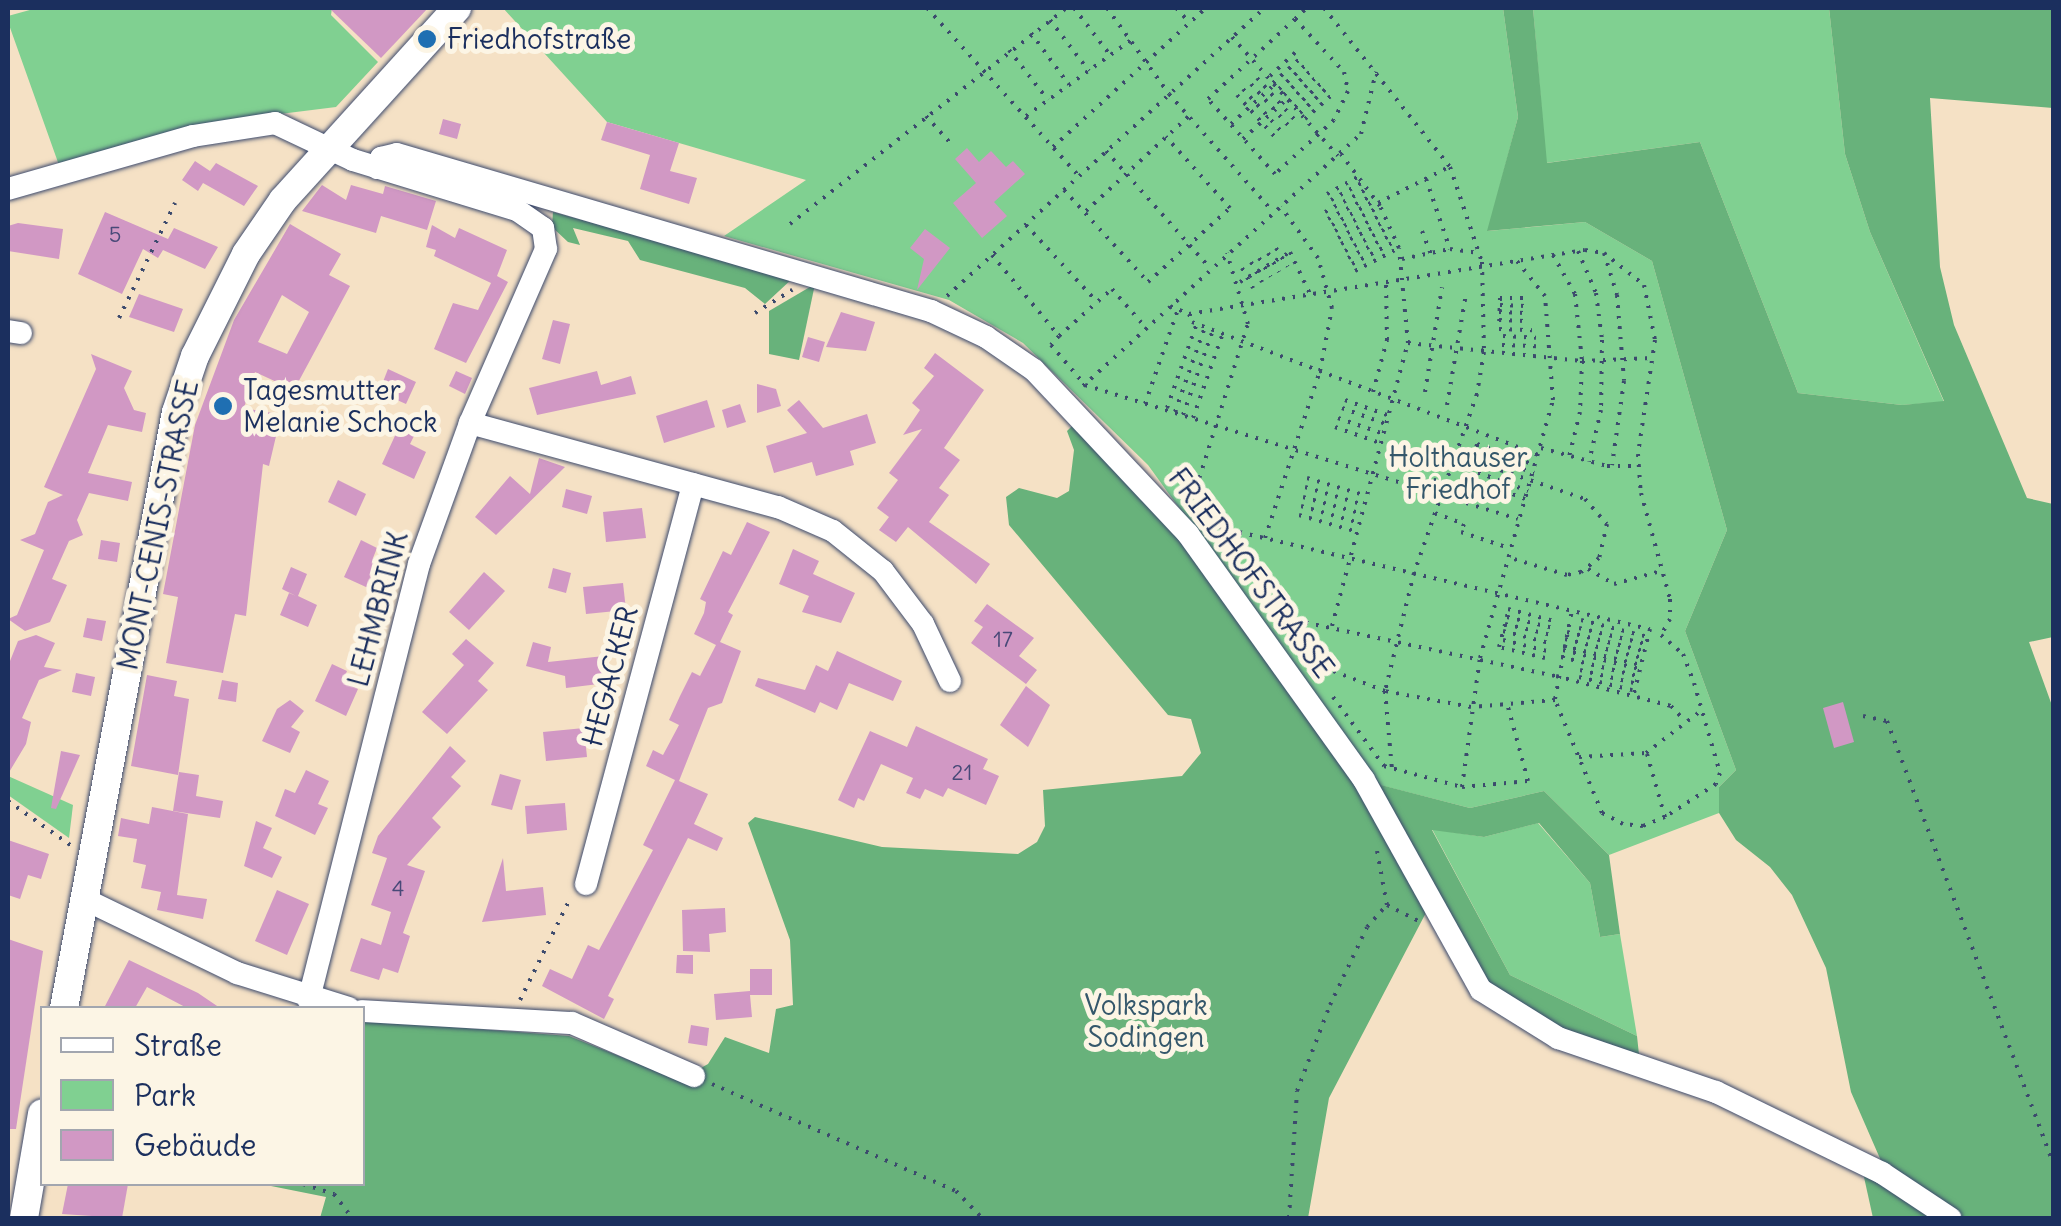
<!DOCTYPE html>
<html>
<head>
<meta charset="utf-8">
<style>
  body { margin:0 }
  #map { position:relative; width:2061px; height:1226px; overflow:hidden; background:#f5e1c5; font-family:Delius,sans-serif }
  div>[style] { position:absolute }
  .green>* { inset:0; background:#80d091 }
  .forest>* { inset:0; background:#68b27b }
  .building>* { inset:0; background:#d198c4 }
  .path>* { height:4px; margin-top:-2px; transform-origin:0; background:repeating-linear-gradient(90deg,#3c4a6d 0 2.5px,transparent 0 10.5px) }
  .roads { filter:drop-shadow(0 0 2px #3c4a6d) drop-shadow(0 0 2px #3c4a6d) }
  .minor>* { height:22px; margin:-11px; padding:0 11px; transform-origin:11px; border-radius:11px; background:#fff }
  .major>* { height:28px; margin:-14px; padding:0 14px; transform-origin:14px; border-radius:14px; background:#fff }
  .dots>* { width:28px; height:28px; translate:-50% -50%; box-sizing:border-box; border:5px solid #fcf5e5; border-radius:50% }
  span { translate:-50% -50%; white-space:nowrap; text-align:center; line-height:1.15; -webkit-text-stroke:10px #fcf5e5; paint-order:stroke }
  .number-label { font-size:22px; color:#484978 }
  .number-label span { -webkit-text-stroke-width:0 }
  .poi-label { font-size:28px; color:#1b2f5e }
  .left { translate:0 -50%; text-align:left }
  .park-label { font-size:28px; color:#34576b }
  .street-label { font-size:28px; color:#1b2f5e }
  .frame { position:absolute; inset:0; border:10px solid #1b2f5e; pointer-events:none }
  .legend { position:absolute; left:40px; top:1006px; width:325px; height:180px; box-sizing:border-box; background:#fcf5e5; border:2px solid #a2a6af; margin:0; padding:12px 18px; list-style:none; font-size:30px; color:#1b2f5e }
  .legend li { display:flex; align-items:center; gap:20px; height:50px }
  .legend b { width:50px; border:2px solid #a2a6af }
</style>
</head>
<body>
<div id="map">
  <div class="green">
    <i style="clip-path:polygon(37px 8px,332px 8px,331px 15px,378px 62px,336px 107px,208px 123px,60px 168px,8px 22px,8px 16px)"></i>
    <i style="clip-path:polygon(503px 8px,1503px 8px,1518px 117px,1488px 231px,1585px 222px,1652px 261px,1727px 530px,1685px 631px,1736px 770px,1719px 787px,1719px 813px,1609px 855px,1544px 791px,1470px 808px,1380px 785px,1148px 465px,1023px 343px,949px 300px,724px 236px,806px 180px,607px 122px)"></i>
    <i style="clip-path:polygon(1533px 8px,1829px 8px,1845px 154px,1870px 232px,1944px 402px,1902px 405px,1798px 393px,1700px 142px,1546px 163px)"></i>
    <i style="clip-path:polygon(8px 776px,73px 805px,69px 838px,8px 795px)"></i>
    <i style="clip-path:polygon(1538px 823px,1590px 883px,1600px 937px,1620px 934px,1637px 1036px,1510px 975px,1432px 829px,1484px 837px)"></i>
  </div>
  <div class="forest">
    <i style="clip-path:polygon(1503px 8px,1533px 8px,1547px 163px,1700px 142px,1798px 393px,1902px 405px,1944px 401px,1870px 232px,1845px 154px,1829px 8px,2053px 8px,2053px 108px,1930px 98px,1940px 267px,1954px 325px,2027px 498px,2053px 504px,2053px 637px,2029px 642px,2054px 711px,2053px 1218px,1956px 1218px,1885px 1170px,1851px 1092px,1826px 968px,1792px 895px,1770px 867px,1736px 840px,1719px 813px,1719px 787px,1736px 770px,1685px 631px,1727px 530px,1652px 261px,1585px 222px,1487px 231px,1518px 117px)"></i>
    <i style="clip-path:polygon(553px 212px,793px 278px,765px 304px,745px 288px,640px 260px,628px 241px,573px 228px,580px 245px,568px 242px,552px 227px)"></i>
    <i style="clip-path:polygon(815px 284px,799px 360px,769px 354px,769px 311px)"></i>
    <i style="clip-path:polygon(1077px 421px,1127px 469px,1321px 723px,1430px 905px,1329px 1098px,1308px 1218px,320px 1218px,326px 1197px,261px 1184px,362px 1184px,363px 1020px,569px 1036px,679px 1080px,708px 1064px,725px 1037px,769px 1053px,776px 1009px,793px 1005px,790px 940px,748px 823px,755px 817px,882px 847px,1018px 854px,1037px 842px,1045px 826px,1043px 790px,1182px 776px,1201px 753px,1191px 719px,1168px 715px,1009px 525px,1006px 497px,1019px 488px,1057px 498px,1069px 491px,1074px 450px,1067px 431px)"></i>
    <i style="clip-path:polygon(1375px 777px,1381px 785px,1470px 808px,1544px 791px,1609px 855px,1620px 934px,1600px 937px,1590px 883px,1539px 823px,1484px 837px,1432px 830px,1510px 975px,1637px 1036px,1640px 1064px,1544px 1026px,1485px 983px)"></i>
    <i style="clip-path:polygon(1862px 1168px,1944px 1218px,1873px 1218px)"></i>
  </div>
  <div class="building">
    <i style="clip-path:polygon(329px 8px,428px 8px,381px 58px)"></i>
    <i style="clip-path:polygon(443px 119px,461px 124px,457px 139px,439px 134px)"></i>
    <i style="clip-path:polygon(607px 122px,679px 143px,670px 171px,697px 178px,689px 204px,640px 189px,650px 155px,601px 140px)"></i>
    <i style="clip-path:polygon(967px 148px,979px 162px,991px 151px,1006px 167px,1013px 161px,1025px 174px,994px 202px,1007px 216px,982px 238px,953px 203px,976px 183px,955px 159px)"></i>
    <i style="clip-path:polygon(195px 161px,210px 171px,216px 163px,258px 186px,244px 206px,203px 183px,198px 191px,182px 180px)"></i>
    <i style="clip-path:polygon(322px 185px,346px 200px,351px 185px,383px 194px,385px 186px,436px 201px,427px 230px,381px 216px,376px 233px,302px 211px)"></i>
    <i style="clip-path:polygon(105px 212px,168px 239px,174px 228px,218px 247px,205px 269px,163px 250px,158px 258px,143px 249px,122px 294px,78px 274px)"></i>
    <i style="clip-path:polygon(18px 223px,63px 229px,59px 259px,8px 251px,8px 226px)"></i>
    <i style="clip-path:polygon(evenodd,290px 224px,341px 254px,329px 275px,350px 286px,294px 390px,255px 372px,244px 408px,272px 413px,268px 431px,277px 432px,269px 466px,263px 464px,246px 616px,235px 614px,223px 673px,166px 663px,178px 597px,163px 594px,195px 425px,234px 320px,290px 224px,282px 295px,309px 312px,287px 354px,258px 342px,282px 295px)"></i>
    <i style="clip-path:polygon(432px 225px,455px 238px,459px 228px,507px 250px,497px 276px,508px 282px,466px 363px,434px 349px,453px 303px,478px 310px,491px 283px,434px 256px,436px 250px,426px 247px)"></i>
    <i style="clip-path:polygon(925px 229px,950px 248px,917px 290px,924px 259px,910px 248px)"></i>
    <i style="clip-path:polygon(139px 294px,183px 309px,174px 332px,129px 317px)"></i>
    <i style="clip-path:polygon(841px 312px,875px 322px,866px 351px,826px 347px)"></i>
    <i style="clip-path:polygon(553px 320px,570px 324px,560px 364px,542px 359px)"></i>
    <i style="clip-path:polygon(808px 337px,825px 342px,819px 362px,802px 357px)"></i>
    <i style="clip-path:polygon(935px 353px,984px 390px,944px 448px,960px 460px,939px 488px,949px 495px,929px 522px,990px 564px,976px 584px,908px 527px,896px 542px,879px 530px,889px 517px,877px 508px,898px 480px,889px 473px,922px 429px,903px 435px,920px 410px,912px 403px,934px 376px,924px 368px)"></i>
    <i style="clip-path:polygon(91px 354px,132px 371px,124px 388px,134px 410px,146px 413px,142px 432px,108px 425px,88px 473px,132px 482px,128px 501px,89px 493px,77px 520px,83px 535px,69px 541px,52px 579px,67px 585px,50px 622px,25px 631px,8px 619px,17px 615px,44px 550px,20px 540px,35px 534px,48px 502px,63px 495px,44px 487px,96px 369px)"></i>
    <i style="clip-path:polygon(388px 369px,416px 382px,406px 404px,379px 392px)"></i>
    <i style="clip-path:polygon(456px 371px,472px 378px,465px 394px,449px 386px)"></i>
    <i style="clip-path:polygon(597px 371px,601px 385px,631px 376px,636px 394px,537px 415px,529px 388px)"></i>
    <i style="clip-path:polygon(757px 384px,776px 389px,781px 406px,757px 413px)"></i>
    <i style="clip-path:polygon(707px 400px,715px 427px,664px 443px,656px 416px)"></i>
    <i style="clip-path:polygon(799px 400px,823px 428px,867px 414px,876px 443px,850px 451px,854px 465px,816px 476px,812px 462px,774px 473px,766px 446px,807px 433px,787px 410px)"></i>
    <i style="clip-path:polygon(740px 404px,746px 422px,727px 428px,722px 410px)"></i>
    <i style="clip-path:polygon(399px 427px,415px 434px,410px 444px,426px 452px,414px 479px,382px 464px)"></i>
    <i style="clip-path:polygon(539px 458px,565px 467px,496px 535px,475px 517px,510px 476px,530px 494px)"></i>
    <i style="clip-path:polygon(338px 480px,366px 494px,356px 516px,328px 502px)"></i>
    <i style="clip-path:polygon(566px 489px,592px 496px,587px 514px,562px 507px)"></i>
    <i style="clip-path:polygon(642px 508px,646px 538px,606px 542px,603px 512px)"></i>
    <i style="clip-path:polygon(747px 522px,770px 532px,728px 612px,733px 615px,720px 642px,741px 651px,722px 703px,708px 708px,679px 781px,708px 794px,694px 824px,723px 838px,717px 851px,688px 838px,608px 996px,614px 999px,604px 1019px,542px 986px,550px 969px,572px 979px,588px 945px,599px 950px,653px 850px,643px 845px,675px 780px,646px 766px,653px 750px,663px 755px,679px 725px,669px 720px,680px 696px,692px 672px,700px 676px,716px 645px,694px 634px,704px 613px,706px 602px,700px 599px,723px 551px,731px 555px)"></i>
    <i style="clip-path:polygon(101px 540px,120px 543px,117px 562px,98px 559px)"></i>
    <i style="clip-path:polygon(361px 540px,377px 548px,373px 558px,389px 565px,377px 592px,344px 577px)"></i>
    <i style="clip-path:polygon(793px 549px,819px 561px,813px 574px,855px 593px,841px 623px,802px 612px,809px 596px,779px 584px)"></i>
    <i style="clip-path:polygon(291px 567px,307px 574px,298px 596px,317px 605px,308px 627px,280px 615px,289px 593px,296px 596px,282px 589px)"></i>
    <i style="clip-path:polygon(553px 568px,571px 573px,566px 593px,548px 588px)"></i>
    <i style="clip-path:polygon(484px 572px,505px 591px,469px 630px,449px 612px)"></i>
    <i style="clip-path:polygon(623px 583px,626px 610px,586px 614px,583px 587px)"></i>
    <i style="clip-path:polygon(987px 604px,1034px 638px,1019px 656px,1037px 670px,1026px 684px,971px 643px,983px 627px,974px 621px)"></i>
    <i style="clip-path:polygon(87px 618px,106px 621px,102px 641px,83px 637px)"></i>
    <i style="clip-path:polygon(36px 635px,55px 643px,44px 667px,62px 670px,39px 680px,22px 718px,31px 722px,26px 744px,8px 774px,8px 666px,18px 641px)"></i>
    <i style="clip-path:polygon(466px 639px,494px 663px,478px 681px,488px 690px,447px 734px,422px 712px,464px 665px,452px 654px)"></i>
    <i style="clip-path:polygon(533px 642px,551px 647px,548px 662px,604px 656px,607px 683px,566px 688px,565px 676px,526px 666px)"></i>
    <i style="clip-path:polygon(837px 651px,902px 681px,893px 701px,849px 683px,837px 710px,820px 702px,815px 713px,755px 686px,758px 678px,805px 690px,816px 665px,828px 671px)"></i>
    <i style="clip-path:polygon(332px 664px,347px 671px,343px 681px,358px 689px,346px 716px,315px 701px)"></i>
    <i style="clip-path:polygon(76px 673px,95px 677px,91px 696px,72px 692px)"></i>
    <i style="clip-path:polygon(147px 675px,177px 681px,174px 696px,189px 699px,178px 775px,131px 766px)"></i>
    <i style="clip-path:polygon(222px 680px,238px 683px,236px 702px,218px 699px)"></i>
    <i style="clip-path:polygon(1026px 686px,1050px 705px,1028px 747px,1000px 725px)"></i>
    <i style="clip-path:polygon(290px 700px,304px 711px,291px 727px,300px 732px,290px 753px,262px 741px,277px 709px)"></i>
    <i style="clip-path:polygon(1843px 702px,1854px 742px,1834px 748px,1823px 708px)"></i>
    <i style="clip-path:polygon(916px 726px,988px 759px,983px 769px,999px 776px,986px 805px,948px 788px,943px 797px,925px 789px,920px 799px,906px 793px,913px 778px,881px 764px,864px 801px,858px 798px,854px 808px,838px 800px,870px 731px,907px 747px)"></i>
    <i style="clip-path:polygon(584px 728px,587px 757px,546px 761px,543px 732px)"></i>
    <i style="clip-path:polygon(450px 746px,466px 761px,451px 777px,461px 786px,432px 818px,441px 827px,407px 865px,425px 871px,403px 933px,410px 936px,398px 973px,383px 968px,379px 980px,350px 971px,361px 938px,381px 945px,391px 912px,371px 905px,387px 858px,372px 853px,378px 836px)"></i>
    <i style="clip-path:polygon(61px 751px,80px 755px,56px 809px,51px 808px)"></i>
    <i style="clip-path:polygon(306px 770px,329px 781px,318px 804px,328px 808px,315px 835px,275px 816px,285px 789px,295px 793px)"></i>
    <i style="clip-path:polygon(179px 772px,199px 775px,196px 796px,223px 801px,220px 818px,173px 811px)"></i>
    <i style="clip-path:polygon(500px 774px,521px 780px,512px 810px,491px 805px)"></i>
    <i style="clip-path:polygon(565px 803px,567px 830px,527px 834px,525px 806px)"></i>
    <i style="clip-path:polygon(152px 807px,188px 814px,177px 895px,207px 899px,203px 919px,157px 910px,161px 892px,141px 888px,146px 865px,133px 862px,137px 839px,118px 836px,121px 818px,149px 824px)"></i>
    <i style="clip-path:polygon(256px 821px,272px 828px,263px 848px,282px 857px,272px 878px,244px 866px)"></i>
    <i style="clip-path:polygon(8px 840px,49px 854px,41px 879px,28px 875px,20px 899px,8px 895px)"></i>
    <i style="clip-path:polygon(503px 858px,506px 891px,543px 887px,546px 915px,482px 922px)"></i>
    <i style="clip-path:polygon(277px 890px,309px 904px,287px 955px,255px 941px)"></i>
    <i style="clip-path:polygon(725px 908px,726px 932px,709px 934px,710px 952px,683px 951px,682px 910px)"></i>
    <i style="clip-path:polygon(8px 939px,43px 951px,16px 1129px,8px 1129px)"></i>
    <i style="clip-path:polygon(677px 955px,693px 955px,693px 974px,676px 973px)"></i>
    <i style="clip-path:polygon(129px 960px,198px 993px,220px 1008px,187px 1008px,147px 987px,135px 1008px,104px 1008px)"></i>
    <i style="clip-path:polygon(750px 969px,772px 969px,772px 995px,750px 995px,752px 1017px,716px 1020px,714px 994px,750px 991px)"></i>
    <i style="clip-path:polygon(691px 1025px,709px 1028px,707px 1046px,688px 1043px)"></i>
    <i style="clip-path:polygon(68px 1184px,128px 1184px,122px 1218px,62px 1214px)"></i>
  </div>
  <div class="path">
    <i style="left:927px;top:8px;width:227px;rotate:47.9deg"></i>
    <i style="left:1074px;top:8px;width:59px;rotate:52.5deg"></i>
    <i style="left:1107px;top:8px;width:106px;rotate:54.2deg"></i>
    <i style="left:1169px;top:94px;width:157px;rotate:48.6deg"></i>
    <i style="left:1176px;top:8px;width:19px;rotate:47deg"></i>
    <i style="left:1324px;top:8px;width:203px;rotate:51.6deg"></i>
    <i style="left:1450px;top:167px;width:100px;rotate:71.4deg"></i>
    <i style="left:1482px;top:262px;width:90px;rotate:88.7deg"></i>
    <i style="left:1484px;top:352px;width:43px;rotate:99.5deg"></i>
    <i style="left:1477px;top:394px;width:190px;rotate:109.4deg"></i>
    <i style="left:1414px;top:573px;width:122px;rotate:103.8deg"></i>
    <i style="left:1385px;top:691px;width:78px;rotate:84.9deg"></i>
    <i style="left:1295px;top:19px;width:72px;rotate:47.2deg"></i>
    <i style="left:1344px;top:72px;width:19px;rotate:78deg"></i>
    <i style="left:1348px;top:91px;width:32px;rotate:116deg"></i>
    <i style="left:1334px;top:120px;width:80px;rotate:137.5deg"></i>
    <i style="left:1275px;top:174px;width:101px;rotate:-131.8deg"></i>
    <i style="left:1208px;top:99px;width:118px;rotate:-42.6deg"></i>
    <i style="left:1295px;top:19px;width:16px;rotate:-43deg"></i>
    <i style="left:1050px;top:20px;width:64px;rotate:52.6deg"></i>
    <i style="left:1031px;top:33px;width:64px;rotate:53.8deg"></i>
    <i style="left:1232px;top:37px;width:159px;rotate:48.3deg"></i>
    <i style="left:1009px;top:50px;width:63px;rotate:52deg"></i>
    <i style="left:1270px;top:76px;width:35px;rotate:-43deg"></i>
    <i style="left:1257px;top:78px;width:55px;rotate:47.9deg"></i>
    <i style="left:1273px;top:83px;width:38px;rotate:-42deg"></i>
    <i style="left:1251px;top:84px;width:55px;rotate:47.9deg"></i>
    <i style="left:1243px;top:89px;width:57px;rotate:47.9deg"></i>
    <i style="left:1279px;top:89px;width:38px;rotate:-42deg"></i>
    <i style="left:1237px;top:95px;width:57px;rotate:47.9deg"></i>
    <i style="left:1284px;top:95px;width:38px;rotate:-42deg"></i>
    <i style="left:1289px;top:101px;width:38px;rotate:-41deg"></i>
    <i style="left:1295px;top:107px;width:38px;rotate:-42deg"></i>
    <i style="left:1300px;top:113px;width:38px;rotate:-43deg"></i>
    <i style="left:926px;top:116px;width:36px;rotate:48deg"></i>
    <i style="left:1026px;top:116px;width:130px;rotate:-35.9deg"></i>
    <i style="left:1305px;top:119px;width:39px;rotate:-42deg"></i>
    <i style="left:1231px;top:124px;width:58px;rotate:-42.2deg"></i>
    <i style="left:1243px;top:139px;width:59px;rotate:-42.3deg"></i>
    <i style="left:1053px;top:147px;width:207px;rotate:-42.3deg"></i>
    <i style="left:1106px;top:151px;width:155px;rotate:48.4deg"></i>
    <i style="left:1426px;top:179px;width:74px;rotate:71.1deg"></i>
    <i style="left:1064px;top:190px;width:125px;rotate:47.6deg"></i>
    <i style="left:1148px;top:282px;width:110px;rotate:-42.1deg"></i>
    <i style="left:1230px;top:208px;width:96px;rotate:-132deg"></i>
    <i style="left:1327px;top:194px;width:35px;rotate:-29deg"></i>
    <i style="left:1331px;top:200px;width:38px;rotate:-29deg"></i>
    <i style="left:1378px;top:203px;width:80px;rotate:-26.9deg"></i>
    <i style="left:1086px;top:211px;width:140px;rotate:-42.7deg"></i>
    <i style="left:1325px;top:212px;width:50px;rotate:-28.6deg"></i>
    <i style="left:1328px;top:219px;width:51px;rotate:-28.1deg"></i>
    <i style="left:790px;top:224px;width:350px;rotate:-38deg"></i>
    <i style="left:1026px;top:225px;width:105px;rotate:47.3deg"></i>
    <i style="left:1332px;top:225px;width:51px;rotate:-29.6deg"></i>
    <i style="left:1335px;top:231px;width:50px;rotate:-28.6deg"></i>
    <i style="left:1422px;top:231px;width:25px;rotate:69deg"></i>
    <i style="left:1338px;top:238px;width:51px;rotate:-28.1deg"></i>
    <i style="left:1341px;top:244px;width:51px;rotate:-27.1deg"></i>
    <i style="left:1276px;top:248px;width:22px;rotate:58deg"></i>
    <i style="left:1345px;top:251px;width:50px;rotate:-28.6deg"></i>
    <i style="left:1578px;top:251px;width:46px;rotate:66.8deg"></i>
    <i style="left:1596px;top:293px;width:47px;rotate:82.7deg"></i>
    <i style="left:1602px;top:340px;width:70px;rotate:90.8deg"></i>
    <i style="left:1601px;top:410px;width:53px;rotate:103deg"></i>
    <i style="left:1268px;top:253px;width:22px;rotate:60deg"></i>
    <i style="left:1604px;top:253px;width:44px;rotate:72.8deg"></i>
    <i style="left:1617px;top:295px;width:86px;rotate:85.3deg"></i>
    <i style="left:1624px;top:381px;width:85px;rotate:98.1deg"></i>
    <i style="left:992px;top:255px;width:105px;rotate:50.4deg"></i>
    <i style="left:1059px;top:336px;width:12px;rotate:132deg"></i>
    <i style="left:1051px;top:345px;width:52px;rotate:49.6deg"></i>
    <i style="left:1085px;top:385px;width:453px;rotate:17.2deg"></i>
    <i style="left:1553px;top:255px;width:45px;rotate:60.6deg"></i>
    <i style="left:1575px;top:294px;width:67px;rotate:84deg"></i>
    <i style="left:1582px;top:361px;width:51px;rotate:92.2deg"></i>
    <i style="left:1580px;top:412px;width:46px;rotate:103.7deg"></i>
    <i style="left:1259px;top:258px;width:22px;rotate:58deg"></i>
    <i style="left:1348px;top:258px;width:51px;rotate:-28.1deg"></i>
    <i style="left:1402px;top:259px;width:49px;rotate:-11.8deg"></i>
    <i style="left:1450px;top:249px;width:29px;rotate:8deg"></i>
    <i style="left:1251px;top:262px;width:23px;rotate:61deg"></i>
    <i style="left:1352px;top:264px;width:50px;rotate:-27.6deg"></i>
    <i style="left:1242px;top:268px;width:23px;rotate:61deg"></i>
    <i style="left:1355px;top:271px;width:50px;rotate:-27.6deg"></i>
    <i style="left:1240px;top:282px;width:58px;rotate:-31deg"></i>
    <i style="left:1290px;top:252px;width:47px;rotate:64.5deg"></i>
    <i style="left:947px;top:296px;width:429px;rotate:-42.2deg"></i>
    <i style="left:1523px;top:298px;width:23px;rotate:180deg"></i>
    <i style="left:1500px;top:298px;width:31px;rotate:92deg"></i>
    <i style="left:1499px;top:329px;width:33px;rotate:2deg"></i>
    <i style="left:1500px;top:305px;width:27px;rotate:2deg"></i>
    <i style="left:1170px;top:306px;width:21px;rotate:23deg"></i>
    <i style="left:1189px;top:314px;width:401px;rotate:-9.2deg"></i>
    <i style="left:1585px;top:250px;width:19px;rotate:9deg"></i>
    <i style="left:1604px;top:253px;width:51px;rotate:38.7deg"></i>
    <i style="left:1644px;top:285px;width:56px;rotate:78.7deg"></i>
    <i style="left:1655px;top:340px;width:115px;rotate:98.5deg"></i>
    <i style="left:1638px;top:454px;width:39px;rotate:86deg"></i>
    <i style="left:1641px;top:493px;width:110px;rotate:74.7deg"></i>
    <i style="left:1670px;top:599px;width:20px;rotate:90deg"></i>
    <i style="left:1670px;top:619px;width:18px;rotate:119deg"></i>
    <i style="left:1661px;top:635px;width:29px;rotate:41deg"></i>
    <i style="left:1683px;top:654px;width:31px;rotate:69deg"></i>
    <i style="left:1694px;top:683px;width:94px;rotate:73.9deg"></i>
    <i style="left:1720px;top:773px;width:12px;rotate:110deg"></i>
    <i style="left:1716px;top:784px;width:61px;rotate:147.1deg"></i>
    <i style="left:1665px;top:817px;width:24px;rotate:158deg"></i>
    <i style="left:1643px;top:826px;width:20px;rotate:-174deg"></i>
    <i style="left:1623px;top:824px;width:24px;rotate:-152deg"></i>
    <i style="left:1602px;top:813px;width:122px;rotate:-112.6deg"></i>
    <i style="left:1555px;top:700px;width:84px;rotate:175.2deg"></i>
    <i style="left:1471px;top:707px;width:87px;rotate:-169.5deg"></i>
    <i style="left:1385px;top:691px;width:84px;rotate:-159deg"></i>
    <i style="left:1499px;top:312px;width:30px;rotate:2deg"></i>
    <i style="left:755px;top:313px;width:44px;rotate:-31.9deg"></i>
    <i style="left:1189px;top:314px;width:9px;rotate:69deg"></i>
    <i style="left:1192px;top:322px;width:372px;rotate:21deg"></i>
    <i style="left:119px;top:318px;width:128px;rotate:-64deg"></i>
    <i style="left:1499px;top:320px;width:30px;rotate:2deg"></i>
    <i style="left:1059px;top:336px;width:71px;rotate:-41.6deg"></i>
    <i style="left:1112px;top:289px;width:52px;rotate:48.9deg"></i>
    <i style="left:1503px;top:336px;width:33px;rotate:3deg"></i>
    <i style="left:1408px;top:343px;width:175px;rotate:5.9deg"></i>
    <i style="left:1582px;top:361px;width:70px;rotate:-2.5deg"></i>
    <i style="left:1502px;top:345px;width:34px;rotate:2deg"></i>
    <i style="left:1083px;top:386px;width:375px;rotate:-42.2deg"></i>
    <i style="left:1361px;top:134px;width:64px;rotate:-76.4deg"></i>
    <i style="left:1373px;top:392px;width:54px;rotate:-74.9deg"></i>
    <i style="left:1387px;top:340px;width:59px;rotate:-91deg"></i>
    <i style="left:1425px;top:392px;width:106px;rotate:-80.8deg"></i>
    <i style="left:1345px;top:400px;width:45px;rotate:19.7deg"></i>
    <i style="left:1145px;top:404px;width:101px;rotate:-70.8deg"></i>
    <i style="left:1447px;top:405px;width:113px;rotate:-80.3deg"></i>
    <i style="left:1167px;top:408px;width:90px;rotate:-70.6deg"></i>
    <i style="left:1342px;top:408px;width:47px;rotate:20deg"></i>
    <i style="left:1175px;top:412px;width:90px;rotate:-70.6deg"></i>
    <i style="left:1183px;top:415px;width:90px;rotate:-70.6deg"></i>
    <i style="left:1193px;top:418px;width:90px;rotate:-70.6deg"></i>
    <i style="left:1338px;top:418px;width:46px;rotate:19.2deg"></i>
    <i style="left:1335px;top:427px;width:48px;rotate:19.6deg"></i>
    <i style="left:1541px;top:448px;width:68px;rotate:15.3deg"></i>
    <i style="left:1607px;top:466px;width:32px"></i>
    <i style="left:1474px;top:451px;width:64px;rotate:20.1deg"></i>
    <i style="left:1471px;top:460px;width:120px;rotate:18.9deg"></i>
    <i style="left:1585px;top:499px;width:33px;rotate:49deg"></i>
    <i style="left:1607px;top:524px;width:35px;rotate:103deg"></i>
    <i style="left:1599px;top:558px;width:23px;rotate:142deg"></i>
    <i style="left:1581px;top:572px;width:14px;rotate:168deg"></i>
    <i style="left:1567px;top:575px;width:63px;rotate:-163.3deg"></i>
    <i style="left:1468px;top:469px;width:64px;rotate:20.1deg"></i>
    <i style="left:1307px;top:478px;width:59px;rotate:16.6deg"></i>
    <i style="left:1305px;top:487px;width:59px;rotate:16.9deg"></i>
    <i style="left:1303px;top:497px;width:58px;rotate:15.9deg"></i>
    <i style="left:1525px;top:499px;width:64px;rotate:-159deg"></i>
    <i style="left:1465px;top:476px;width:34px;rotate:-69deg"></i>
    <i style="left:1477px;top:444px;width:62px;rotate:19.9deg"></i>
    <i style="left:1301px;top:506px;width:57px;rotate:16.2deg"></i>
    <i style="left:1195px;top:509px;width:11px;rotate:-100deg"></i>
    <i style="left:1193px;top:498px;width:182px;rotate:-72.5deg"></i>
    <i style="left:1248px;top:324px;width:74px;rotate:-106.5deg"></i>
    <i style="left:1435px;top:513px;width:31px;rotate:21deg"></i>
    <i style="left:1464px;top:524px;width:9px;rotate:111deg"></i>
    <i style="left:1461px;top:532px;width:51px;rotate:18.4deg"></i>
    <i style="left:1299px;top:515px;width:57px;rotate:16.2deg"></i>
    <i style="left:1209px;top:525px;width:453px;rotate:13.3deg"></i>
    <i style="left:1650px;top:629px;width:70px;rotate:104deg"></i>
    <i style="left:1265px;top:538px;width:176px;rotate:-71.8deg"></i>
    <i style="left:1320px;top:371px;width:64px;rotate:-79.2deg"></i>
    <i style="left:1332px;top:308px;width:52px;rotate:-105.6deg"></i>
    <i style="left:1318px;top:258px;width:63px;rotate:-126deg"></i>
    <i style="left:1223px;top:543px;width:75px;rotate:54.2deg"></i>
    <i style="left:1588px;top:569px;width:30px;rotate:30deg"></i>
    <i style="left:1614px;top:584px;width:49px;rotate:-15.5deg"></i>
    <i style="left:1275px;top:616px;width:287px;rotate:12.1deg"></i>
    <i style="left:1556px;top:676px;width:119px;rotate:14.6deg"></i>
    <i style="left:1671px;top:706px;width:18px;rotate:47deg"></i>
    <i style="left:1507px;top:617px;width:47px;rotate:13.4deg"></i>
    <i style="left:1581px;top:620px;width:69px;rotate:14.2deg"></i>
    <i style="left:1505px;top:624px;width:47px;rotate:13.4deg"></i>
    <i style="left:1332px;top:626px;width:293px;rotate:-75deg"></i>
    <i style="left:1408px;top:343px;width:95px;rotate:-95.4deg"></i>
    <i style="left:1399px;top:248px;width:46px;rotate:-114.3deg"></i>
    <i style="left:1380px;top:206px;width:65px;rotate:-126.9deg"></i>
    <i style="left:1579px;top:628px;width:69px;rotate:13.4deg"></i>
    <i style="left:1503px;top:631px;width:48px;rotate:14.6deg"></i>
    <i style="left:1567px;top:632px;width:79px;rotate:13.9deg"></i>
    <i style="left:1565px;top:639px;width:80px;rotate:13.7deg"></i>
    <i style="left:1503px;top:640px;width:45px;rotate:14deg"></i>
    <i style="left:1563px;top:646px;width:80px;rotate:13.7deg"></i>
    <i style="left:1563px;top:650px;width:79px;rotate:13.9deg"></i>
    <i style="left:1561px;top:657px;width:79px;rotate:13.9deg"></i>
    <i style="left:1545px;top:658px;width:47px;rotate:-166.6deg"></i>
    <i style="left:1499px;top:647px;width:31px;rotate:-75deg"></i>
    <i style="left:1507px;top:617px;width:8px;rotate:-83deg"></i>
    <i style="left:1508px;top:609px;width:48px;rotate:14.6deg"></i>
    <i style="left:1580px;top:670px;width:56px;rotate:13.5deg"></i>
    <i style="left:1579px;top:677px;width:55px;rotate:13.8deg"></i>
    <i style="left:1333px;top:697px;width:86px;rotate:53.5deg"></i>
    <i style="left:1384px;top:766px;width:81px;rotate:15.1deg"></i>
    <i style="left:1462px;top:787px;width:66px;rotate:-5.2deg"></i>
    <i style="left:1528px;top:781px;width:77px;rotate:-105.1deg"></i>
    <i style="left:1555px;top:699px;width:91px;rotate:-79.2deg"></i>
    <i style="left:1863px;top:716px;width:25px;rotate:12deg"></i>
    <i style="left:1887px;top:721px;width:474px;rotate:69.4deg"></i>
    <i style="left:1647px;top:754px;width:66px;rotate:74.1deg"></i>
    <i style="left:1579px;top:757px;width:67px;rotate:-3.4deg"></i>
    <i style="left:1646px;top:753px;width:71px;rotate:-37.5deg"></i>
    <i style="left:1462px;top:787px;width:130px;rotate:-82.1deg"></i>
    <i style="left:1480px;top:658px;width:268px;rotate:-74.2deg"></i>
    <i style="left:1553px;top:400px;width:104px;rotate:-94.4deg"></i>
    <i style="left:1545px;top:296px;width:45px;rotate:-128.7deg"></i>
    <i style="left:8px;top:801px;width:80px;rotate:35.3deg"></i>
    <i style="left:1377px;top:851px;width:55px;rotate:79.5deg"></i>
    <i style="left:520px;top:1000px;width:115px;rotate:-63.7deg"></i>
    <i style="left:712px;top:1084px;width:266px;rotate:23.7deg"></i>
    <i style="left:956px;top:1191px;width:37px;rotate:46deg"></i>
    <i style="left:303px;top:1184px;width:33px;rotate:18deg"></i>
    <i style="left:334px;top:1194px;width:30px;rotate:53deg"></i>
    <i style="left:1289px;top:1218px;width:127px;rotate:-86.4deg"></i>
    <i style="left:1297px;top:1091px;width:92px;rotate:-69deg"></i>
    <i style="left:1330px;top:1005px;width:86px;rotate:-64.6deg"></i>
    <i style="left:1367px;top:927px;width:30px;rotate:-48deg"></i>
    <i style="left:1387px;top:905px;width:37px;rotate:27deg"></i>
  </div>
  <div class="roads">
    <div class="minor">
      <i style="left:377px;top:168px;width:11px;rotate:-68deg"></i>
      <i style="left:381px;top:158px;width:16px;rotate:-14deg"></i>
      <i style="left:397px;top:154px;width:557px;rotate:16.38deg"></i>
      <i style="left:931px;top:311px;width:61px;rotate:25.3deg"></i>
      <i style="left:986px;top:337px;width:58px;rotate:34.5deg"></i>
      <i style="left:1034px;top:370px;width:225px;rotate:46.8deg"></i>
      <i style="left:1188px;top:534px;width:302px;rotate:54.4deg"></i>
      <i style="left:1364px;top:780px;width:240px;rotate:60.9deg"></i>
      <i style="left:1481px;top:990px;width:91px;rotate:31.9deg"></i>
      <i style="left:1558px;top:1038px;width:167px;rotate:18.9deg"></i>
      <i style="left:1716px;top:1092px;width:185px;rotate:26deg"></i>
      <i style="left:1882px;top:1173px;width:82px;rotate:33.5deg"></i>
      <i style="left:8px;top:189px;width:192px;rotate:-16deg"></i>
      <i style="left:193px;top:136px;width:83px;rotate:-9deg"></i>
      <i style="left:275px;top:123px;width:86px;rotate:25.4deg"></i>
      <i style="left:353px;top:160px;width:171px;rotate:17deg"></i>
      <i style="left:517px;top:210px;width:32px;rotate:35deg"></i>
      <i style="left:543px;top:228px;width:21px;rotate:82deg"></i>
      <i style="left:546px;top:249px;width:190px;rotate:113.6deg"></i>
      <i style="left:470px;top:423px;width:150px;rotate:109.9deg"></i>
      <i style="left:419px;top:564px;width:450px;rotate:104.2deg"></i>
      <i style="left:8px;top:331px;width:13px;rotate:9deg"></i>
      <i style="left:470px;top:423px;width:319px;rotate:15.3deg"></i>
      <i style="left:778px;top:507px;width:60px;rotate:23.6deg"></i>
      <i style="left:833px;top:531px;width:64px;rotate:38.7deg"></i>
      <i style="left:883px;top:571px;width:66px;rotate:53deg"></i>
      <i style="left:923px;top:624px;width:63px;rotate:64.7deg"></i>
      <i style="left:586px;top:884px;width:414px;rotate:-75deg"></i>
      <i style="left:86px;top:900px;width:168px;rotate:25.8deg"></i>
      <i style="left:237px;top:973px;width:117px;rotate:17.4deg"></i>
      <i style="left:362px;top:1011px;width:210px;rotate:3.3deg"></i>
      <i style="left:572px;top:1023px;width:133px;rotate:23.5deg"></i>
    </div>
    <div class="major">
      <i style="left:64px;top:1008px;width:606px;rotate:-79.36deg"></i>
      <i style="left:176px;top:412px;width:59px;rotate:-71.3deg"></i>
      <i style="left:195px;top:356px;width:114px;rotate:-63.4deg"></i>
      <i style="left:246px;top:254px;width:65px;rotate:-55.6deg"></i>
      <i style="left:283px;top:200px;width:259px;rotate:-47.8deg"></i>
      <i style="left:24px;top:1218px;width:106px;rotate:-80.2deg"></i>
    </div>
  </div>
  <div class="dots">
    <i style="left:427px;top:39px;background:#1f6fb2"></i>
    <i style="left:223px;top:406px;background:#1f6fb2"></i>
  </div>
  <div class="number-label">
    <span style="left:115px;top:235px">5</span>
    <span style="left:1003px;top:640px">17</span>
    <span style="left:962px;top:773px">21</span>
    <span style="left:398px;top:889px">4</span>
  </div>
  <div class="poi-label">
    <span class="left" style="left:447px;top:39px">Friedhofstraße</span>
    <span class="left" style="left:243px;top:406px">Tagesmutter<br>Melanie Schock</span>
  </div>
  <div class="park-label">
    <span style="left:1458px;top:473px">Holthauser<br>Friedhof</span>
    <span style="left:1146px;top:1021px">Volkspark<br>Sodingen</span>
  </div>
  <div class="street-label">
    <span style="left:158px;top:525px;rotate:-78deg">MONT-CENIS-STRASSE</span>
    <span style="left:1251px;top:573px;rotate:53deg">FRIEDHOFSTRASSE</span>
    <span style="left:378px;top:609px;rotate:-75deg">LEHMBRINK</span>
    <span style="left:610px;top:676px;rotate:-75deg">HEGACKER</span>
  </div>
  <div class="frame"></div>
  <ul class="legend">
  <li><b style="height:12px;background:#fff"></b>Straße</li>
  <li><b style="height:28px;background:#80d091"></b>Park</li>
  <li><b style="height:28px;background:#d198c4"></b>Gebäude</li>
  </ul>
</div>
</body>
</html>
